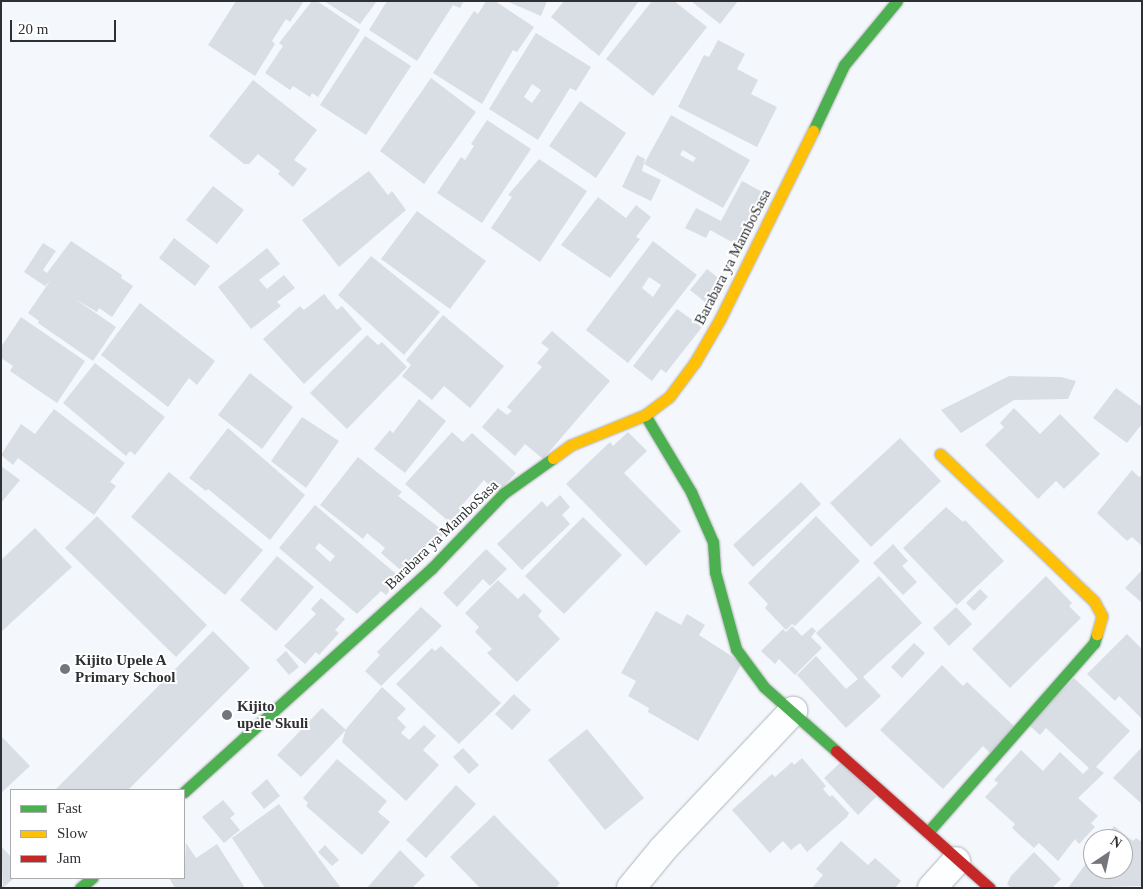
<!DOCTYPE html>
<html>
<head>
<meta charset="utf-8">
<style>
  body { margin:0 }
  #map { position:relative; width:1143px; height:889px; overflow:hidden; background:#f4f7fc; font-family:Georgia,serif }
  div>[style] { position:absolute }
  .building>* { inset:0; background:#d9dee5 }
  .roads { filter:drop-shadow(0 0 1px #b1b3b7) drop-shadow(0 0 1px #b1b3b7) }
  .street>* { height:28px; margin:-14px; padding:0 14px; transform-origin:14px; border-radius:14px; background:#fdfeff }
  .fast>* { height:11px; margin:-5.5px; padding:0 5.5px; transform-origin:5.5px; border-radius:5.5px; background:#4caf50 }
  .slow>* { height:11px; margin:-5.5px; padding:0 5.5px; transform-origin:5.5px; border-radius:5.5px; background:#ffc107 }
  .jam>* { height:11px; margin:-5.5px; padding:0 5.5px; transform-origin:5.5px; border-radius:5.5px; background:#c62828 }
  .dots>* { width:14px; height:14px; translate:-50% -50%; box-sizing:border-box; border:2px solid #fff; border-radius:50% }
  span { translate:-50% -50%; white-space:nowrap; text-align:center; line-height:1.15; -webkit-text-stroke:4px #fff; paint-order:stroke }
  .street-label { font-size:15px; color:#2e3034 }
  .poi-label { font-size:15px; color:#2e3034; font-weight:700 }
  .left { translate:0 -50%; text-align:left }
  .frame { position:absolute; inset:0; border:2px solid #2e3034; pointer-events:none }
  .legend { position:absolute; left:10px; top:789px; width:175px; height:90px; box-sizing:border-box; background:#fff; border:1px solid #abacae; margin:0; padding:6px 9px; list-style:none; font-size:15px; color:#2e3034 }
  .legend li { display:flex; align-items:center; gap:10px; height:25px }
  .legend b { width:25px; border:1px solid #abacae }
  .north { position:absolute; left:1083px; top:829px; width:50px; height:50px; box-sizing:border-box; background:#fff; border:1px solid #abacae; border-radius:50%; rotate:34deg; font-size:14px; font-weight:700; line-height:20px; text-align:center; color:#2e3034 }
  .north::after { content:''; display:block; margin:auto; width:18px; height:22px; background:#73767a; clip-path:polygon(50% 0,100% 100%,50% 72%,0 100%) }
  .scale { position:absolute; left:10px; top:20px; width:106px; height:22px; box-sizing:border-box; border:2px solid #2e3034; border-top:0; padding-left:6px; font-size:15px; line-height:18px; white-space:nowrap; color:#2e3034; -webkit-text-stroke:4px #fff; paint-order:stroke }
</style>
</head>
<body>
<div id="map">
  <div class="building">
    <i style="clip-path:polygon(236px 1px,304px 1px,290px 22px,286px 19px,272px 41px,275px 44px,255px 76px,208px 45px)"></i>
    <i style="clip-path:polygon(312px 1px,317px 1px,360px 30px,318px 97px,312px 93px,310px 97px,293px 86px,290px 90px,265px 73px,283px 46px,279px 43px)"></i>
    <i style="clip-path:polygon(324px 1px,377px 1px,360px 24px)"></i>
    <i style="clip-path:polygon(387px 1px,464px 1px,460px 8px,453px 5px,417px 61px,369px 30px)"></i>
    <i style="clip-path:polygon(486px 1px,495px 1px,534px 27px,517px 52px,513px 50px,482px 104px,433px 73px,474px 11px,478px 14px)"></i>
    <i style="clip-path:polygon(506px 1px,547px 1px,541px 16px)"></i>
    <i style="clip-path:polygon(564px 1px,639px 1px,599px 56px,551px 17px)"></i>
    <i style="clip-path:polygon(652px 1px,674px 1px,707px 27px,653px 96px,606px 59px)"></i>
    <i style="clip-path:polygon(691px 1px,738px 1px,720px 24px)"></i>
    <i style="clip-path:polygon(evenodd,536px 33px,591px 67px,576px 91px,570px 88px,538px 140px,489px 109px,536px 33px,532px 84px,541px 90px,532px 103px,524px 97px,532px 84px)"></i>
    <i style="clip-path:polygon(365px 36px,411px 66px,366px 135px,320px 105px)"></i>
    <i style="clip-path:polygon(718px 40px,745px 54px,737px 69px,758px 80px,751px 94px,777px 107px,757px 147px,678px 107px,704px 55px,709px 57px)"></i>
    <i style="clip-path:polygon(431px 78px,476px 112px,424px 184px,380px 151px)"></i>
    <i style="clip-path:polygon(253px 80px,317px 130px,294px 160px,307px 169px,293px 187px,278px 174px,280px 171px,258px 154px,249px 164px,244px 164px,209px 136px)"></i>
    <i style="clip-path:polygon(580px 101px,626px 133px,596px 178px,549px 146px)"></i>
    <i style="clip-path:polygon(evenodd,671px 115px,750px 160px,723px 208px,644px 164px,671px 115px,683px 150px,696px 158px,693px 162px,680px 155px,683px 150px)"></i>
    <i style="clip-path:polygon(487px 120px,531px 149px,482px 223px,437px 193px,461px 157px,465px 160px,474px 146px,471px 144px)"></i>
    <i style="clip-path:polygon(637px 155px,645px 159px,642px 171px,661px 180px,651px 201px,622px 187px)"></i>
    <i style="clip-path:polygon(539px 159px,587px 191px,540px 262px,491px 228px,512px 197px,508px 195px)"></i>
    <i style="clip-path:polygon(369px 171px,388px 195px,392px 191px,406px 210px,339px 267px,302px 220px)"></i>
    <i style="clip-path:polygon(742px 181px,768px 195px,759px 212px,754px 209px,747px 222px,753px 225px,741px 247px,710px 230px,706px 238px,685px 228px,696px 208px,721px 221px)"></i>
    <i style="clip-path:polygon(213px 186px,244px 210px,217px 244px,186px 220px)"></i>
    <i style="clip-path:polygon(598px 197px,626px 218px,636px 205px,651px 217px,636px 237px,640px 239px,610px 278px,561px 245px)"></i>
    <i style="clip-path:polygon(417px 211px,486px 261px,450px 309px,381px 259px)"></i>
    <i style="clip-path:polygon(174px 238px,210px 266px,195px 286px,159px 258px)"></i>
    <i style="clip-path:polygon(71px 241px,122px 275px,121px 278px,133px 286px,112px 317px,99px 308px,97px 312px,75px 299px,116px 327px,93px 361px,38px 323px,39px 321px,28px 313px,50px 281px,45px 286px,24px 272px,43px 243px,56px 251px,43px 270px,47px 273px)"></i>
    <i style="clip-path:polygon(evenodd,653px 241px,697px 275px,628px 363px,586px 330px,653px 241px,649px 277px,661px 285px,653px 297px,642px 288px,649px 277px)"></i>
    <i style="clip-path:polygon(267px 248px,280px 264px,259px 280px,267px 289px,284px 275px,295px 288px,277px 302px,281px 306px,251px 329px,218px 287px)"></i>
    <i style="clip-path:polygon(371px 256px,440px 312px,404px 355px,338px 295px)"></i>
    <i style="clip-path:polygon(707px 269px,727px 285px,710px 306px,690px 290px)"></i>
    <i style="clip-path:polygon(324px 294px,337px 310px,342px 306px,362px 329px,304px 384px,263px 339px,300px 306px,304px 310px)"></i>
    <i style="clip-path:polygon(140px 303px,215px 361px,197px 385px,189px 378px,168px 407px,101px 355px)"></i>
    <i style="clip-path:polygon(677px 309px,702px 327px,666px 373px,661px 369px,652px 381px,633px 366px)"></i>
    <i style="clip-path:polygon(443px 315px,504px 366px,470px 408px,444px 386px,432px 400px,402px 376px,411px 365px,406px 360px)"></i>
    <i style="clip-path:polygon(21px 317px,85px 361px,57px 403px,10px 371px,13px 366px,1px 358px,1px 347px)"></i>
    <i style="clip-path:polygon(552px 331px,610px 381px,543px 459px,525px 444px,515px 456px,482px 427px,498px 408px,507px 415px,512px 411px,507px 407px,542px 367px,537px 363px,549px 349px,541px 343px)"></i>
    <i style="clip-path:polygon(367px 335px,378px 345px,382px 342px,407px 367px,347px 429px,310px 393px)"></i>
    <i style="clip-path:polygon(95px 363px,165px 417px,135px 455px,130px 451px,126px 456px,63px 403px)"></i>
    <i style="clip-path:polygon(250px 373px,293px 407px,262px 449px,218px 415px)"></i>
    <i style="clip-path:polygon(1009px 376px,1061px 377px,1076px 381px,1068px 399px,1014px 400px,961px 433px,941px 410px)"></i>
    <i style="clip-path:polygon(1116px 388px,1142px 407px,1142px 424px,1127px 443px,1093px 418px)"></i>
    <i style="clip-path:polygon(419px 399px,446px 421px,405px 473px,374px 449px,390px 430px,393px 433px)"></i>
    <i style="clip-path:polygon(1014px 408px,1040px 434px,1060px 414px,1100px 454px,1064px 489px,1056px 481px,1038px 499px,985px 445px,1004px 427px,1000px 423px)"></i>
    <i style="clip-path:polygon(54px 409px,125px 463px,110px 482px,116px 486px,94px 515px,18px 458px,13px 465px,1px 455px,21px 424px,35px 434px)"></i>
    <i style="clip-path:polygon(302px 417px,339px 441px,306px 488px,271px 461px)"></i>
    <i style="clip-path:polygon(228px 428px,305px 495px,270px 540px,208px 489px,206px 491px,189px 478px)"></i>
    <i style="clip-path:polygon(452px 432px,463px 442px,472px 433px,516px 473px,497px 493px,484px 480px,463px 504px,469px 509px,454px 526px,405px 484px)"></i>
    <i style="clip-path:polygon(628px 432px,647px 451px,624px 473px,681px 531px,646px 566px,566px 484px,610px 442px,613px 446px)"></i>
    <i style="clip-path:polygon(900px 438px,941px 481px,871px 547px,830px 503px)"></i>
    <i style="clip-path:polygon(358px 457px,402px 492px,398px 496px,445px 532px,433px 546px,429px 542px,404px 573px,381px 553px,385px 548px,367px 533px,363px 539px,320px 505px)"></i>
    <i style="clip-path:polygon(1px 466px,20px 480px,1px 503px)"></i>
    <i style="clip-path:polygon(1132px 470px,1139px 477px,1142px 475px,1142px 546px,1132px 537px,1127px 541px,1097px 513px)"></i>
    <i style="clip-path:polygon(169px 472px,263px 550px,225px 595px,131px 517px)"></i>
    <i style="clip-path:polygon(801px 482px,821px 504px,753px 567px,733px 545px)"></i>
    <i style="clip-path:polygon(560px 495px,570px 507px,562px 515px,570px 524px,522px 570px,497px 544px,542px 501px,547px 507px)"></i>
    <i style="clip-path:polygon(evenodd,315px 505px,401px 578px,386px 595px,381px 591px,357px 614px,279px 548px,315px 505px,319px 543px,335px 556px,330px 562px,315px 548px,319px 543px)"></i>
    <i style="clip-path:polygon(946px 507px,963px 522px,965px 520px,1004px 561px,957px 605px,903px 548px)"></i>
    <i style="clip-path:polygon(97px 516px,207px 625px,176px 657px,65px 548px)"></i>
    <i style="clip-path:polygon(816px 516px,860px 561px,795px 626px,792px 624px,786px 630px,765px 608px,768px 604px,748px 583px)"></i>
    <i style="clip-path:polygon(583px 517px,622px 555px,564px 614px,525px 576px)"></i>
    <i style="clip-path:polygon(35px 528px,72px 567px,1px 632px,1px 560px)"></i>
    <i style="clip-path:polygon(893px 544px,908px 561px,902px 566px,917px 582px,903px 595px,873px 563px)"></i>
    <i style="clip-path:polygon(486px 549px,507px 569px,490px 586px,483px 579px,457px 607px,443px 593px)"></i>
    <i style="clip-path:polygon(277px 556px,314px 587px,276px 631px,240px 600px)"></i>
    <i style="clip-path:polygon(1142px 570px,1142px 601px,1141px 602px,1125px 588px)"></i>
    <i style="clip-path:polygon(879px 576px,922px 623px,863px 677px,881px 696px,846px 728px,797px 675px,816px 656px,846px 689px,858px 679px,816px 633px)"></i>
    <i style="clip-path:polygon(1046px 576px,1072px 603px,1069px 606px,1081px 618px,1010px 688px,972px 649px)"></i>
    <i style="clip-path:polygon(498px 580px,518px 599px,524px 593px,542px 611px,538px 616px,560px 639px,517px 682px,487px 653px,492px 649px,475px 632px,479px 627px,465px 613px)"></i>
    <i style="clip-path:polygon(980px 589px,988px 597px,974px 611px,966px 603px)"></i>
    <i style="clip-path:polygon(321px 598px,345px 619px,335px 630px,339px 633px,319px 655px,316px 652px,305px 664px,284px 646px,316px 614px,311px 609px)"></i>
    <i style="clip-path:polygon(421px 607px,442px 626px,381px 686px,365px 671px,380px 655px,377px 652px)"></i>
    <i style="clip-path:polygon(956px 607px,972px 624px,949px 646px,933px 628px)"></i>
    <i style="clip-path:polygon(656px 611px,681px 625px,687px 614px,705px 625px,699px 635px,742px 663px,698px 741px,648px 712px,649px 708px,628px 696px,636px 681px,621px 673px)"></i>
    <i style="clip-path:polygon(792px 626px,802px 636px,812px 627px,816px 631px,811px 637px,822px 648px,795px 675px,779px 659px,775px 664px,761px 651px,783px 629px,786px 632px)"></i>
    <i style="clip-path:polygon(213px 631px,250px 668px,128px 790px,55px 790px)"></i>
    <i style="clip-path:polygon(1127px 634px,1142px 649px,1142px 719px,1119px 696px,1115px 701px,1087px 674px)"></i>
    <i style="clip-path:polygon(914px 643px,925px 653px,902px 678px,891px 667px)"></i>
    <i style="clip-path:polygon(441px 646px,501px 703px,459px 744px,396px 684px,432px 648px,435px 651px)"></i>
    <i style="clip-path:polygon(286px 651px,299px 667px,289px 675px,276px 660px)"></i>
    <i style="clip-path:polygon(942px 665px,963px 686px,967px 682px,1015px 727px,990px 753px,983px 746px,943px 789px,880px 730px)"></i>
    <i style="clip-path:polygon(1074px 678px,1130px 731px,1096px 767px,1104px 773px,1078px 798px,1098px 816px,1091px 823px,1095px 827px,1079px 844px,1075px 839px,1058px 861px,1039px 843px,1034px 848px,1012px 828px,1015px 824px,985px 797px,998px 783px,994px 780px,1021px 750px,1043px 771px,1060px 752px,1083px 774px,1089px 768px,1046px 728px,1040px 735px,1029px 725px)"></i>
    <i style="clip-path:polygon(382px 687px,406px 709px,397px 718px,406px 727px,401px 733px,409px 740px,424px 725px,436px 736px,423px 750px,439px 765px,406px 801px,342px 742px,346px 729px)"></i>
    <i style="clip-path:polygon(514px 694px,531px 710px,512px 730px,495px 714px)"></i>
    <i style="clip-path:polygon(322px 708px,346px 730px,301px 777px,277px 755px)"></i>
    <i style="clip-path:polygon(587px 729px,644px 798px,605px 830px,548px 760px)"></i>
    <i style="clip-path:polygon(1px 736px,30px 766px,1px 793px)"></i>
    <i style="clip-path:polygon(1142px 747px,1142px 804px,1113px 778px)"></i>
    <i style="clip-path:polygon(463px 748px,479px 765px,469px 774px,453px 757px)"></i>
    <i style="clip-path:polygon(802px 758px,826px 786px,823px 789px,830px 797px,832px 795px,849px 813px,847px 817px,807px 852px,800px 843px,791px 850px,783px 841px,770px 853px,732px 810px,772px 774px,775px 777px,792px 762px,794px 765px)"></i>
    <i style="clip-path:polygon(337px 759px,387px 801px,378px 812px,390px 822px,362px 855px,306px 806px,308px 803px,303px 798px)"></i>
    <i style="clip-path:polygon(842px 761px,876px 797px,858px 815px,824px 778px)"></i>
    <i style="clip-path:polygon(267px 779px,280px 796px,264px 809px,251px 793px)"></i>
    <i style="clip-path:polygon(456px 785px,476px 804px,426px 858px,406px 840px)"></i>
    <i style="clip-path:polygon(223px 800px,235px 814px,230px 818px,240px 830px,224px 843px,202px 817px)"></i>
    <i style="clip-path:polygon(279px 804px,341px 888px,265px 888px,232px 838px)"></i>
    <i style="clip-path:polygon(494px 815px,560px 883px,556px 888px,480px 888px,450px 857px)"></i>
    <i style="clip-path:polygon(1114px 826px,1133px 841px,1136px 838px,1142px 842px,1142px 886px,1068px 888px,1093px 854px,1093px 869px,1123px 869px,1123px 839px,1104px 839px)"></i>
    <i style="clip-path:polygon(841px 841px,868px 865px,875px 858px,901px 881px,895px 888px,812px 888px,823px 875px,816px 869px)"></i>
    <i style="clip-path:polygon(186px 843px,196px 858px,217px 844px,245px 888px,175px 888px,169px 878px,184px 878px)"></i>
    <i style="clip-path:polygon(325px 845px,339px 860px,332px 866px,318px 852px)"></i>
    <i style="clip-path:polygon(1px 846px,11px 857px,11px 878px,14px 878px,3px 888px)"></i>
    <i style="clip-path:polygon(400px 850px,425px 875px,412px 888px,367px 888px)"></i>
    <i style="clip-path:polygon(1034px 852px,1061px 879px,1052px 888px,1011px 888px,1007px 884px,1011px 876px)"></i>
  </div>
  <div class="roads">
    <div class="street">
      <i style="left:631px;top:888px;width:50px;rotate:-50.6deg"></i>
      <i style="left:663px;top:849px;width:190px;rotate:-46.7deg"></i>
      <i style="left:932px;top:888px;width:36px;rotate:-48deg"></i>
    </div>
    <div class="fast">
      <i style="left:813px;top:131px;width:73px;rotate:-64.8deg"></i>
      <i style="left:844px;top:65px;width:83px;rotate:-50.4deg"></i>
      <i style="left:645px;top:415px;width:90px;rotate:59.1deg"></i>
      <i style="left:691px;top:492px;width:55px;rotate:66.3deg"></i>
      <i style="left:713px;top:542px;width:30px;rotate:86deg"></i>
      <i style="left:715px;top:572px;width:80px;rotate:74.7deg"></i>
      <i style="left:736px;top:649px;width:47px;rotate:53.6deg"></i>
      <i style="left:764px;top:687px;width:96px;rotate:41.6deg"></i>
      <i style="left:184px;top:792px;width:333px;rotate:-42.1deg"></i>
      <i style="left:431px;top:569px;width:105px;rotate:-46.2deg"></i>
      <i style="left:504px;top:493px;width:60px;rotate:-35.5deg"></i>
      <i style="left:928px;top:832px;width:252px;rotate:-48.7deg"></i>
      <i style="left:1094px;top:643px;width:9px;rotate:-72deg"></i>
      <i style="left:80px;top:888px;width:16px;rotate:-40deg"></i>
    </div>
    <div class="slow">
      <i style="left:940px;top:454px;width:213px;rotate:43.7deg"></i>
      <i style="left:1094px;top:601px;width:17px;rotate:62deg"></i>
      <i style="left:1102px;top:616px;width:19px;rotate:106deg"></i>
      <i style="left:553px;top:458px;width:22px;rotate:-36deg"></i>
      <i style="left:571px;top:445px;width:80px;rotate:-22.1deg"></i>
      <i style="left:645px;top:415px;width:30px;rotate:-37deg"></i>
      <i style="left:669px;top:397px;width:44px;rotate:-53.4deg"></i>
      <i style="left:695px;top:362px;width:50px;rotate:-59.8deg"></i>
      <i style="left:720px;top:319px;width:210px;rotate:-63.7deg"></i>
    </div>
    <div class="jam">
      <i style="left:836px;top:751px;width:206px;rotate:41.7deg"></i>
    </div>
  </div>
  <div class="dots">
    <i style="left:65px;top:669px;background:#73767a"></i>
    <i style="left:227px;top:715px;background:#73767a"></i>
  </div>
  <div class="street-label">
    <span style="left:733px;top:257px;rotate:-63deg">Barabara ya MamboSasa</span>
    <span style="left:442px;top:535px;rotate:-44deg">Barabara ya MamboSasa</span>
  </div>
  <div class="poi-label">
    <span class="left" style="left:75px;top:669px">Kijito Upele A<br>Primary School</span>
    <span class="left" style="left:237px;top:715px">Kijito<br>upele Skuli</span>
  </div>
  <div class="frame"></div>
  <ul class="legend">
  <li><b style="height:6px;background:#4caf50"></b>Fast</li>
  <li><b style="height:6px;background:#ffc107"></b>Slow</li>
  <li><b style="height:6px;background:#c62828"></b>Jam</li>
  </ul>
  <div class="north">N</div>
  <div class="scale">20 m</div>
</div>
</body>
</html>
